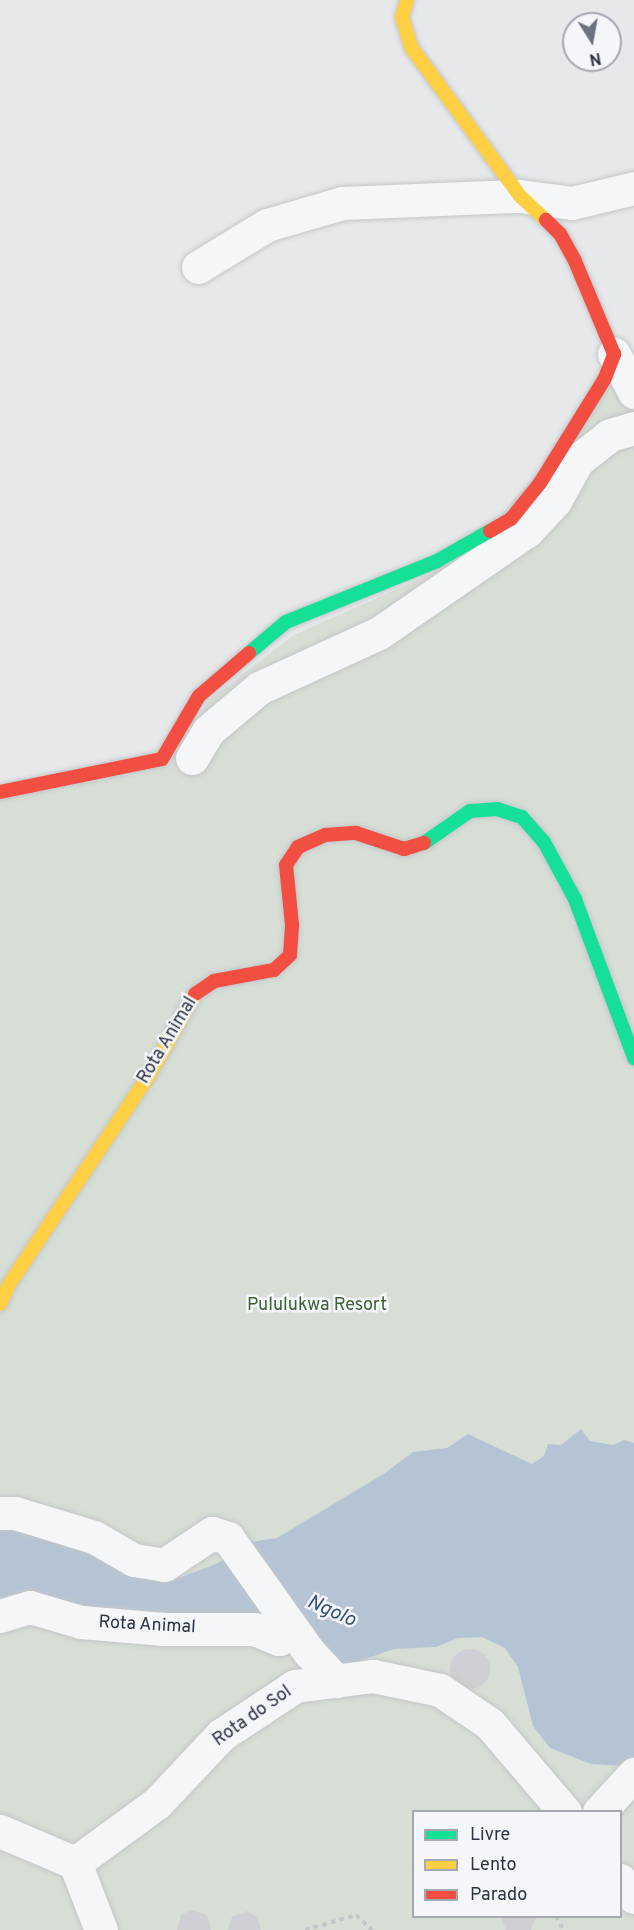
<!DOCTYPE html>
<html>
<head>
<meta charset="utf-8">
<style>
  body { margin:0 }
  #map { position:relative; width:634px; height:1930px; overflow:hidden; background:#e6e8ea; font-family:Overpass,sans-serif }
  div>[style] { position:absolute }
  .green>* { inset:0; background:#d6ded6 }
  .water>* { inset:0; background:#b4c4d5 }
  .building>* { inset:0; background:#ced0d3 }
  .round { border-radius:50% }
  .path>* { height:4px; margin-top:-2px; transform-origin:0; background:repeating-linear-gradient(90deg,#c5c6ca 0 4.5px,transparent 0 9px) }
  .roads { filter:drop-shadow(0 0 2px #c4c6c8) drop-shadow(0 0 2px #c4c6c8) }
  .street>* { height:33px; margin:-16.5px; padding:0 16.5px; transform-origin:16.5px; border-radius:16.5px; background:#f5f6f7 }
  .fast>* { height:14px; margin:-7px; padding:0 7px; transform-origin:7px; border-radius:7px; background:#16e098 }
  .slow>* { height:14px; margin:-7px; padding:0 7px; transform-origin:7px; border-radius:7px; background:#ffcf43 }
  .jam>* { height:14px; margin:-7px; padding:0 7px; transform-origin:7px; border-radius:7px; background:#f24e42 }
  span { translate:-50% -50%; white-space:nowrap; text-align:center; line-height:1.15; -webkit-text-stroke:5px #f4f6f9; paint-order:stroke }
  .street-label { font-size:18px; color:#2b3445 }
  .park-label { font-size:18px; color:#3f6138 }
  .water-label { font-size:20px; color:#34527a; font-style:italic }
  .legend { position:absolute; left:412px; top:1810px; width:210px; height:108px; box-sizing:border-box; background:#f4f6f9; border:2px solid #a4a8b1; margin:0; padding:8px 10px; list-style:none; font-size:18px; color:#2b3445 }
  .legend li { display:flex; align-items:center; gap:12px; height:30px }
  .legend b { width:30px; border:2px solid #a4a8b1 }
  .north { position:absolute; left:562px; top:12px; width:60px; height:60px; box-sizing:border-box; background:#f4f6f9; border:2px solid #a4a8b1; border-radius:50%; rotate:169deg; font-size:16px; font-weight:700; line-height:24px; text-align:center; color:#2b3445 }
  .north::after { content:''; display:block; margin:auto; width:21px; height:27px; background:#6c737f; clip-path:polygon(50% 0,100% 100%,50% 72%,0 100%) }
</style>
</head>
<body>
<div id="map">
  <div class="green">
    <i style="clip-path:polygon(evenodd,634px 359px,634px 1930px,0 1930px,0 800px,168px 765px,210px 699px,294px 635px,462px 560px,634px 359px,414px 1812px,620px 1812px,620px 1916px,414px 1916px,414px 1812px)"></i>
  </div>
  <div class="water">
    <i style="clip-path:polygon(581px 1429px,590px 1441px,613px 1445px,624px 1440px,634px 1443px,634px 1771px,625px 1766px,591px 1764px,550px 1748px,533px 1726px,518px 1667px,505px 1648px,482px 1637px,458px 1638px,436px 1647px,394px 1649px,345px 1666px,322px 1668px,268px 1604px,251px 1618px,62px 1611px,18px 1593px,0 1598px,0 1523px,101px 1558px,134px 1576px,171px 1581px,216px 1564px,251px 1542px,277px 1538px,385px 1473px,413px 1452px,447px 1448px,468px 1434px,532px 1464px,544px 1456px,548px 1444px,561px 1445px)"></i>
  </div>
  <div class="building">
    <i class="round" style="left:450px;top:1649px;width:40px;height:40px"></i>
    <i style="clip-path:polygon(191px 1910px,207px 1915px,211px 1930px,177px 1930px,181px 1915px)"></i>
    <i style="clip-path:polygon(247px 1911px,257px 1917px,261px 1930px,228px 1930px,232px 1917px)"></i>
    <i style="clip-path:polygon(501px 1916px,535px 1916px,536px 1918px,531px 1930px,506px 1930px)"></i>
  </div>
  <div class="path">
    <i style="left:556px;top:1916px;width:16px;rotate:63deg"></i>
    <i style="left:305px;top:1930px;width:53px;rotate:-16.4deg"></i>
    <i style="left:356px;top:1915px;width:22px;rotate:43deg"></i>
  </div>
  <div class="roads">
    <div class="street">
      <i style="left:198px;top:267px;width:81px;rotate:-31.3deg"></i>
      <i style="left:267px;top:225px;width:78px;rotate:-16.3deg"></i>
      <i style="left:342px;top:203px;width:178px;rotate:-2.3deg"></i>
      <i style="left:520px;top:196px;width:52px;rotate:7.7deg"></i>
      <i style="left:572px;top:203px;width:64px;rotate:-13.6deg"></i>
      <i style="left:614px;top:354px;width:43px;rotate:62.2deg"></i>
      <i style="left:192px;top:758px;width:31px;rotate:-59deg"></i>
      <i style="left:208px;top:731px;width:67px;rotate:-40.1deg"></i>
      <i style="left:259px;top:688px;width:132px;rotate:-24.6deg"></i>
      <i style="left:379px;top:633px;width:180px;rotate:-34.6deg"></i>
      <i style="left:527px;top:531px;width:41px;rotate:-47deg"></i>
      <i style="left:555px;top:501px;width:46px;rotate:-61.2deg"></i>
      <i style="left:577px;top:461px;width:42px;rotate:-38.2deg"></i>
      <i style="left:610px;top:435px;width:25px;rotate:-16deg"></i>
      <i style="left:0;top:1513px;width:15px"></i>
      <i style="left:15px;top:1513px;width:83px;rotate:16.9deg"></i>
      <i style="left:94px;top:1537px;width:46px;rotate:29.9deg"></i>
      <i style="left:134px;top:1560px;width:30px;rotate:9deg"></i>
      <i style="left:164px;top:1565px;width:58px;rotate:-33.7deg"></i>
      <i style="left:212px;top:1533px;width:17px;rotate:17deg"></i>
      <i style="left:228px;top:1538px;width:140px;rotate:54.6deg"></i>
      <i style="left:309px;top:1652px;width:40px;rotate:47deg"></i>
      <i style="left:0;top:1616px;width:31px;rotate:-17deg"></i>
      <i style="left:30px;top:1607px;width:53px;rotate:16.4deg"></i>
      <i style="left:81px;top:1622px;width:83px;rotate:4.8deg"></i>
      <i style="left:164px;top:1629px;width:90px"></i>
      <i style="left:254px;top:1629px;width:27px;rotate:22deg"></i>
      <i style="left:279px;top:1639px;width:17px;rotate:-50deg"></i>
      <i style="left:599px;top:1812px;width:52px;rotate:-47.4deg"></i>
      <i style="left:0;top:1831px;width:82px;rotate:23.1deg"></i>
      <i style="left:75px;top:1863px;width:102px;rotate:-36.2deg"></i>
      <i style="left:157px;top:1803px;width:93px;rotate:-46.7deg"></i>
      <i style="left:221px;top:1735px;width:89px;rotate:-33.5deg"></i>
      <i style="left:295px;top:1686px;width:79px;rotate:-7.3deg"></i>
      <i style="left:373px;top:1676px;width:68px;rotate:11.8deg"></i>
      <i style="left:440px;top:1690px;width:60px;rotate:34.2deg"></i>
      <i style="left:490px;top:1724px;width:116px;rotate:49.6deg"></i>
      <i style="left:75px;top:1863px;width:72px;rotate:68.8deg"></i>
      <i style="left:620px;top:1880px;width:22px;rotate:51deg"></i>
    </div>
    <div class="fast">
      <i style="left:249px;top:653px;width:48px;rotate:-40deg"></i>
      <i style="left:286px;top:622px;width:163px;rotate:-22deg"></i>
      <i style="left:437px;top:561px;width:61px;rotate:-29.5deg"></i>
      <i style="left:424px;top:843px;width:56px;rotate:-34.8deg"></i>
      <i style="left:470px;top:811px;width:27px;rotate:-4deg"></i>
      <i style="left:497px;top:809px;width:26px;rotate:18deg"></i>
      <i style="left:522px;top:817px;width:33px;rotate:49deg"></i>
      <i style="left:544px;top:842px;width:65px;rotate:61.5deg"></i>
      <i style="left:575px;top:899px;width:170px;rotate:69.6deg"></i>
    </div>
    <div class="slow">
      <i style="left:407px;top:0;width:18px;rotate:106deg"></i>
      <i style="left:402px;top:17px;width:31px;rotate:73deg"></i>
      <i style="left:411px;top:47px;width:185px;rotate:53.8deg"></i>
      <i style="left:520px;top:196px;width:35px;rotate:43deg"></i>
      <i style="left:0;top:1304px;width:23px;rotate:-65deg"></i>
      <i style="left:10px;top:1283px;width:248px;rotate:-56.2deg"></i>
      <i style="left:148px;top:1077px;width:95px;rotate:-60.5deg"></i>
    </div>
    <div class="jam">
      <i style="left:490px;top:531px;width:24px;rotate:-30deg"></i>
      <i style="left:511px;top:519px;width:46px;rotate:-51.1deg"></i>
      <i style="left:540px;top:483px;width:123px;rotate:-58.2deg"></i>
      <i style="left:605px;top:378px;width:26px;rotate:-69deg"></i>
      <i style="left:614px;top:354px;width:103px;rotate:-112.8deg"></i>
      <i style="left:574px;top:259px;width:29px;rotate:-119deg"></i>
      <i style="left:560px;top:234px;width:20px;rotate:-135deg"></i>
      <i style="left:0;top:792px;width:165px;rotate:-11.5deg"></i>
      <i style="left:162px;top:759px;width:73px;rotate:-59.6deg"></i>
      <i style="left:199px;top:696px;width:66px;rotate:-40.7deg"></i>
      <i style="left:195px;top:994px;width:23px;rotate:-34deg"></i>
      <i style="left:214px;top:981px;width:61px;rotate:-10.4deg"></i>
      <i style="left:274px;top:970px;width:22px;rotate:-43deg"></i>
      <i style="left:290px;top:955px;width:30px;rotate:-86deg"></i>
      <i style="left:292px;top:925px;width:60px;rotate:-95.7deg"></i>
      <i style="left:286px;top:865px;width:22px;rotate:-56deg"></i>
      <i style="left:298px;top:847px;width:30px;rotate:-24deg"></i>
      <i style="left:325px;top:835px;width:31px;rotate:-4deg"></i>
      <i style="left:356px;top:833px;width:51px;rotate:18.4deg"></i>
      <i style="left:404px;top:849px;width:21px;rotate:-17deg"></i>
    </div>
  </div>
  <div class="street-label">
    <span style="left:168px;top:1041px;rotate:-59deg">Rota Animal</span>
    <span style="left:147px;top:1626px;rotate:3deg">Rota Animal</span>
    <span style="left:253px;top:1717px;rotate:-35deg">Rota do Sol</span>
  </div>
  <div class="park-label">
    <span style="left:317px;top:1306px">Pululukwa Resort</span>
  </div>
  <div class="water-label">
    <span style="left:331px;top:1612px;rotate:24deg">Ngolo</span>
  </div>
  <ul class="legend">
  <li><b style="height:8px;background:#16e098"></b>Livre</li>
  <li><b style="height:8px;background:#ffcf43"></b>Lento</li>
  <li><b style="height:8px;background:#f24e42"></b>Parado</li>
  </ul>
  <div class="north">N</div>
</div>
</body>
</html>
